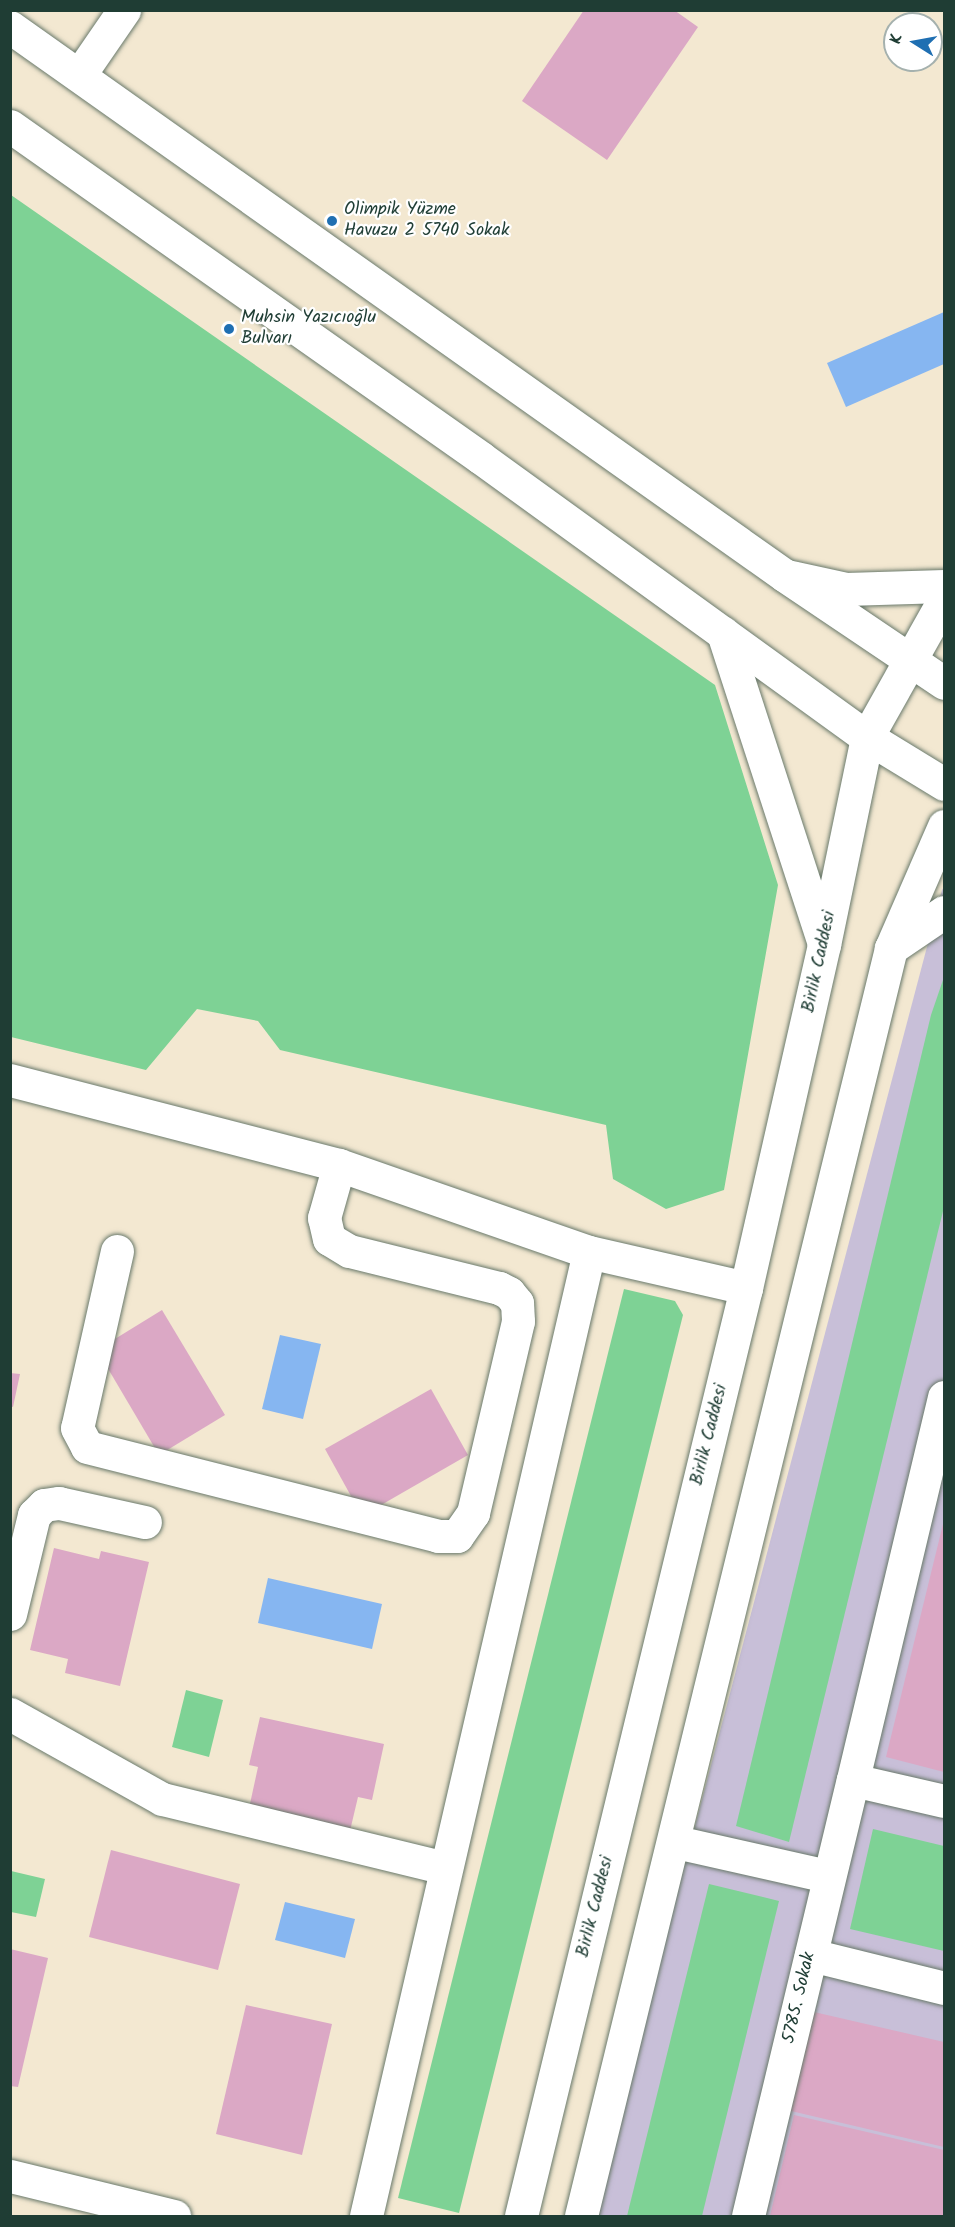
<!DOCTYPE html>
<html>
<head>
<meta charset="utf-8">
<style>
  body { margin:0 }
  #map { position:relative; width:955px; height:2227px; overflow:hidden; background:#f3e8d1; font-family:Kalam,sans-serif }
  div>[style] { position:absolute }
  .industrial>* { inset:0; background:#c8bfd8 }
  .green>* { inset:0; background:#7ed295 }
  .water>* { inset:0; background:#86b6f1 }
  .building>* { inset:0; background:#dba8c5 }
  .roads { filter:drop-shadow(0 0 2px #69796b) drop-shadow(0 0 2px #69796b) }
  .minor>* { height:33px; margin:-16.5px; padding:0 16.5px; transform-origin:16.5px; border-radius:16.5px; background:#fff }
  .major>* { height:33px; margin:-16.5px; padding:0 16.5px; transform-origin:16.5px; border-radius:16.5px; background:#fff }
  .dots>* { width:16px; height:16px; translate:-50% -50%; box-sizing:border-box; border:3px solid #fff; border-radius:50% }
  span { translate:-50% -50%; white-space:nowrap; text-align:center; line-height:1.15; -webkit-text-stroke:4.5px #fff; paint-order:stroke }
  .poi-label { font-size:18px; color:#1f3d34 }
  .left { translate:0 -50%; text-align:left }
  .street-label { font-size:18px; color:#1f3d34 }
  .frame { position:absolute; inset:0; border:12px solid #1f3d34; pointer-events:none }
  .north { position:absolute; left:883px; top:12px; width:60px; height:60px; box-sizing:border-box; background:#fff; border:2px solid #a5b1ae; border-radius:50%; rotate:281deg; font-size:16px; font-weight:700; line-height:24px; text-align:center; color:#1f3d34 }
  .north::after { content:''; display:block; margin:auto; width:21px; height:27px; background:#1f6fb2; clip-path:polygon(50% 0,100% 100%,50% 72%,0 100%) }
</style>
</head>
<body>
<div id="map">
  <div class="industrial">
    <i style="clip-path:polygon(944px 887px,944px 2216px,592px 2216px,942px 890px)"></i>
  </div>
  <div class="green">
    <i style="clip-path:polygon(11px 195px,715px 685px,778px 885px,724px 1190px,666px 1209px,613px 1179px,606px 1125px,280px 1050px,258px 1021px,197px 1009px,146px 1070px,11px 1037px)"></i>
    <i style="clip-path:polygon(944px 977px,944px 1207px,789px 1842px,736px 1826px,931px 1015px)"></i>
    <i style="clip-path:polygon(624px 1289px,675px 1301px,683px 1315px,459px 2213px,398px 2198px)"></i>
    <i style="clip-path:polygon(186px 1690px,223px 1700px,209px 1757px,172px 1747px)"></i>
    <i style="clip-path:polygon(873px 1829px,944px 1846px,944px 1951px,850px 1929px)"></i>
    <i style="clip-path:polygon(11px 1871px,45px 1879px,36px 1917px,11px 1912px)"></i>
    <i style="clip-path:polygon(709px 1884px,779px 1901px,702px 2216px,627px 2216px)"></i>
  </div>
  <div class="water">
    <i style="clip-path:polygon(944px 312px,944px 364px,846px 407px,827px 363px)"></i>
    <i style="clip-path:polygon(280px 1335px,321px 1344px,303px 1419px,262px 1409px)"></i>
    <i style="clip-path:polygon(268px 1578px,382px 1604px,372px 1649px,258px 1623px)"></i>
    <i style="clip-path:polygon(285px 1902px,355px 1919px,345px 1958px,275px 1940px)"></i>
  </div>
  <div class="building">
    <i style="clip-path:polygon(584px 10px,674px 10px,698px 27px,607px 160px,522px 101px)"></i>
    <i style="clip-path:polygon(162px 1310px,225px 1415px,159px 1455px,97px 1350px)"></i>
    <i style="clip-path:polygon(10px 1373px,20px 1374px,13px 1407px,10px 1406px)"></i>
    <i style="clip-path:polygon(431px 1389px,468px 1455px,362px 1516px,325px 1449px)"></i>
    <i style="clip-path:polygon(944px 1520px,944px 1772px,886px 1757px)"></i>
    <i style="clip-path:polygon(54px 1548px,99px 1559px,101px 1551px,149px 1562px,120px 1686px,65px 1673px,68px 1659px,30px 1650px)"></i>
    <i style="clip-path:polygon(260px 1717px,384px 1744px,372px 1800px,358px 1797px,349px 1835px,248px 1813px,258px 1767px,249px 1765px)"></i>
    <i style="clip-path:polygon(111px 1850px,240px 1884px,218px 1970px,89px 1937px)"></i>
    <i style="clip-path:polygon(10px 1949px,48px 1958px,18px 2087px,10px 2086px)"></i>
    <i style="clip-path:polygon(246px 2005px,332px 2024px,302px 2155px,216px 2134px)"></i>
    <i style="clip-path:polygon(814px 2012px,944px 2042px,944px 2147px,791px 2111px)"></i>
    <i style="clip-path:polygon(794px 2115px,944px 2150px,944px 2216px,770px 2216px)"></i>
  </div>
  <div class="roads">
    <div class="minor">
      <i style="left:80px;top:74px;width:78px;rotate:-55.5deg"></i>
      <i style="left:786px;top:576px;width:61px;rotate:12.2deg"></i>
      <i style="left:846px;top:589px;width:98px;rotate:-1.8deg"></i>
      <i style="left:723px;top:633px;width:326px;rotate:72deg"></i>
      <i style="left:891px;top:948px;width:64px;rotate:-34.2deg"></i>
      <i style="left:10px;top:1080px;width:340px;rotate:14.5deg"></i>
      <i style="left:339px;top:1165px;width:265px;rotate:19.2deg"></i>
      <i style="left:589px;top:1252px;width:161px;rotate:12.9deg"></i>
      <i style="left:117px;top:1251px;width:181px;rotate:102.7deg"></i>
      <i style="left:77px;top:1428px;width:21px;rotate:62deg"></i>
      <i style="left:87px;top:1447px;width:362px;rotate:14.2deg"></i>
      <i style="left:438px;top:1536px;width:19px"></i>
      <i style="left:457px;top:1536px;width:28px;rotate:-55deg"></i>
      <i style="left:473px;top:1513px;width:197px;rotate:-76.8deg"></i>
      <i style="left:518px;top:1321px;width:18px;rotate:-93deg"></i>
      <i style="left:517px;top:1303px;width:13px;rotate:-129deg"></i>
      <i style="left:509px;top:1293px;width:11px;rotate:-153deg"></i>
      <i style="left:499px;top:1288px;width:154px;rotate:-166.1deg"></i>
      <i style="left:349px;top:1251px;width:23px;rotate:-149deg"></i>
      <i style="left:329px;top:1239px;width:22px;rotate:-103deg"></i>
      <i style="left:324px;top:1218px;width:55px;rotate:-74.2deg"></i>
      <i style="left:944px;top:1397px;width:394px;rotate:103.4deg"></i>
      <i style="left:853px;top:1780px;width:93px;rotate:13deg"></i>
      <i style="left:10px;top:1614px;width:102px;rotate:-76.4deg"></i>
      <i style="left:34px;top:1515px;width:14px;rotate:-45deg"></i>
      <i style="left:44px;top:1505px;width:15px;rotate:-8deg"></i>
      <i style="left:59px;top:1503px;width:88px;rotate:12.5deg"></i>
      <i style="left:10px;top:1714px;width:174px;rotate:29.2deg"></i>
      <i style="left:162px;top:1799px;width:292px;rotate:13.7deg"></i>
      <i style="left:676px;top:1842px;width:155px;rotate:12.7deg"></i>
      <i style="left:811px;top:1955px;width:137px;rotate:13.9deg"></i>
      <i style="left:10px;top:2176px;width:169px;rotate:13.7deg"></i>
      <i style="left:366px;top:2216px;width:989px;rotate:-76.98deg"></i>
      <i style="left:521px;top:2216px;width:955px;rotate:-76.37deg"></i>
      <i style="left:746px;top:1288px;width:352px;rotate:-77.2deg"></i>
      <i style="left:824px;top:945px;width:212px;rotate:-78.3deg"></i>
      <i style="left:867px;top:737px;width:157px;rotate:-60.7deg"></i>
      <i style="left:581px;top:2216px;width:1305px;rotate:-76.26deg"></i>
      <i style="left:891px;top:948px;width:133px;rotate:-66.5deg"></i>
      <i style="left:748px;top:2216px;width:448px;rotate:-76.5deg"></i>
    </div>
    <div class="major">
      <i style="left:10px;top:27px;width:948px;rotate:35.3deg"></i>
      <i style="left:784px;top:575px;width:193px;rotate:34deg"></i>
      <i style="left:10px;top:126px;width:576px;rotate:35.18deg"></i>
      <i style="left:481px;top:458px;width:476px;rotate:35.9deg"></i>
      <i style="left:867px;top:737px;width:90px;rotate:31.4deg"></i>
    </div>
  </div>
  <div class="dots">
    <i style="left:332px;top:221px;background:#1f6fb2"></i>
    <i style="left:229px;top:329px;background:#1f6fb2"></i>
  </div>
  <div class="poi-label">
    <span class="left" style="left:344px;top:221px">Olimpik Yüzme<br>Havuzu 2 5740 Sokak</span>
    <span class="left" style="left:241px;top:329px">Muhsin Yazıcıoğlu<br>Bulvarı</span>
  </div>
  <div class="street-label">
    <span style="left:820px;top:962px;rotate:-78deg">Birlik Caddesi</span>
    <span style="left:710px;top:1435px;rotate:-76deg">Birlik Caddesi</span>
    <span style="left:596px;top:1907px;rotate:-76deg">Birlik Caddesi</span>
    <span style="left:800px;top:1998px;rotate:-77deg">5785. Sokak</span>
  </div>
  <div class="frame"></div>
  <div class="north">K</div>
</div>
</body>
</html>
